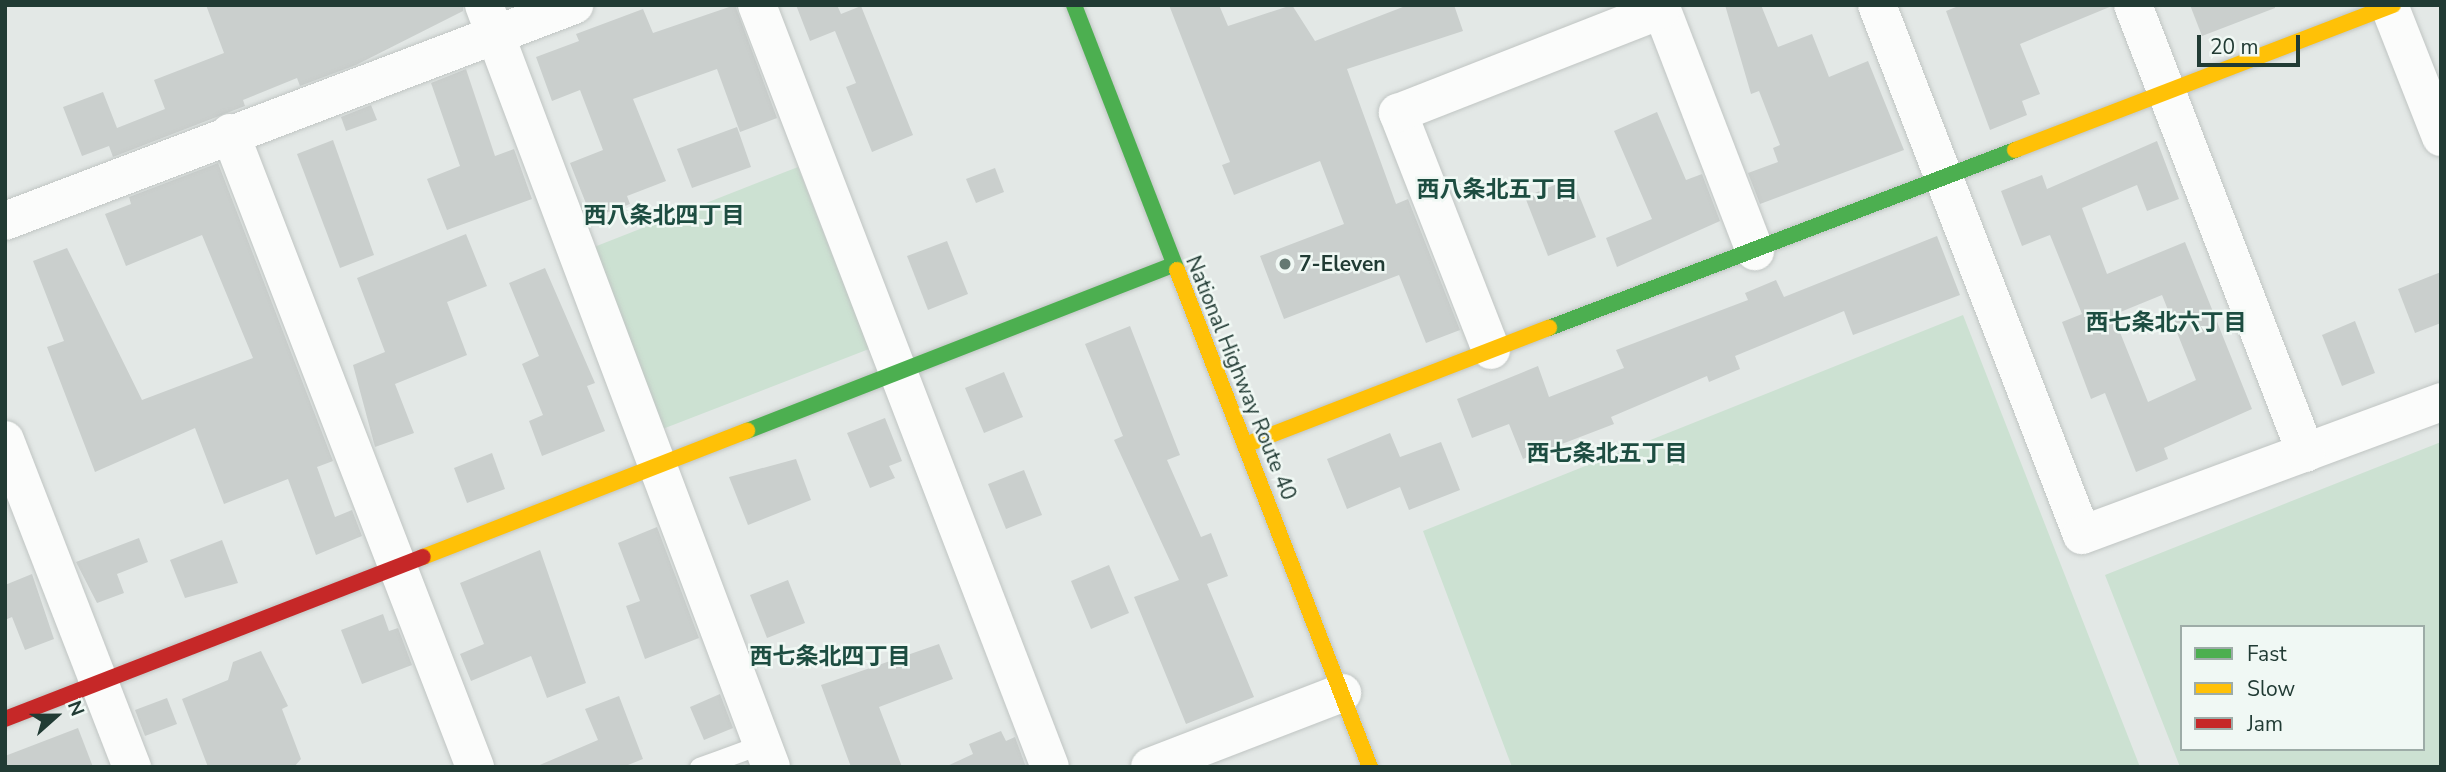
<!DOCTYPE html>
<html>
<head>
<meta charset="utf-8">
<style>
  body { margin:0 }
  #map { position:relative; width:2446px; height:772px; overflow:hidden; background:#e3e8e6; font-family:"Nunito Sans","Noto Sans JP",sans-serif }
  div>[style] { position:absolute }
  .green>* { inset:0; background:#cce1d2 }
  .building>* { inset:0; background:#cacfcd }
  .roads { filter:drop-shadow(0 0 2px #c0c5c3) drop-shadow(0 0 2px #c0c5c3) }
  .lane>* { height:19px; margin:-9.5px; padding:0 9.5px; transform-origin:9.5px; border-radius:9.5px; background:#fbfcfb }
  .street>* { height:38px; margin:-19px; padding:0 19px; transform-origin:19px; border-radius:19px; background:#fbfcfb }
  .fast>* { height:16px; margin:-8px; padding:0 8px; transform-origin:8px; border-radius:8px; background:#4caf50 }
  .slow>* { height:16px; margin:-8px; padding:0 8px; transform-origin:8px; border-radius:8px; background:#ffc107 }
  .jam>* { height:16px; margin:-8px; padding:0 8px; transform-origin:8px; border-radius:8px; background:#c62828 }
  .dots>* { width:19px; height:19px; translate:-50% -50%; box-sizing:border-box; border:4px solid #f0f8f4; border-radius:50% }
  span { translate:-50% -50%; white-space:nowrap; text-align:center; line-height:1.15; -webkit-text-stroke:5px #f0f8f4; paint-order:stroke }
  .poi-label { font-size:21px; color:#213b34; font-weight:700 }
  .left { translate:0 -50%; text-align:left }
  .street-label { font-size:21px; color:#213b34 }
  .neighbourhood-label { font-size:23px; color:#1d4d41; font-weight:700 }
  .frame { position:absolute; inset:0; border:7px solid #213b34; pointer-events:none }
  .legend { position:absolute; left:2180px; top:625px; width:245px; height:126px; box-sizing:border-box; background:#f0f8f4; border:2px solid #9daca7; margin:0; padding:9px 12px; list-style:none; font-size:21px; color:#213b34 }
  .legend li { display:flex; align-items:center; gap:14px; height:35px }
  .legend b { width:35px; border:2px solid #9daca7 }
  .north { position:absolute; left:21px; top:681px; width:70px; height:70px; -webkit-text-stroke:5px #f0f8f4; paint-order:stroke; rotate:69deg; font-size:19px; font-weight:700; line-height:28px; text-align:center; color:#213b34 }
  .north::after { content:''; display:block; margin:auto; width:24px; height:32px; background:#213b34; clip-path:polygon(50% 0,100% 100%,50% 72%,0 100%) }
  .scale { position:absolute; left:2197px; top:35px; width:103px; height:32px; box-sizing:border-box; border:4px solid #213b34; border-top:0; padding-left:9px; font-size:21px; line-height:24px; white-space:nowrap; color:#213b34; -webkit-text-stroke:5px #f0f8f4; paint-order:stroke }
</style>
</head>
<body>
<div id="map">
  <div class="green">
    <i style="clip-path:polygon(798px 167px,869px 349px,660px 430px,589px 249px)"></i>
    <i style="clip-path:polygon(1963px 315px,2140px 767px,1512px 767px,1423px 531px)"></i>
    <i style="clip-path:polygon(evenodd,2441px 442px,2441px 767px,2180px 767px,2105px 575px,2441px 442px,2182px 627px,2423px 627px,2423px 749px,2182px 749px,2182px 627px)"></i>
  </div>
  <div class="building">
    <i style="clip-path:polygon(206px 5px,463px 5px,463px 11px,356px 65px,300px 86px,297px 78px,243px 100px,245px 106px,113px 157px,109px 146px,82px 156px,63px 107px,103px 92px,117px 128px,165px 109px,154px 80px,224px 53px)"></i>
    <i style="clip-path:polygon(735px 5px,777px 118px,740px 132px,717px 69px,633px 99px,666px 181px,627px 196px,630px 204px,603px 214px,599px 202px,587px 206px,570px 163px,603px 150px,580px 90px,552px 101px,536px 57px,579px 41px,576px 34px,643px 9px,653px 33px)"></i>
    <i style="clip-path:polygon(796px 5px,837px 5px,841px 14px,861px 6px,913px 135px,872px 152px,846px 87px,856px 83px,835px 31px,810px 41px)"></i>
    <i style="clip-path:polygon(1169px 5px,1219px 5px,1228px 26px,1292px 5px,1315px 41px,1408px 5px,1454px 5px,1463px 31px,1347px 69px,1396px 204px,1408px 199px,1460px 330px,1426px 343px,1399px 275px,1284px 319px,1260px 256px,1344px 224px,1320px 161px,1234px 195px,1222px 165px,1230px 162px)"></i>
    <i style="clip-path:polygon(1725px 5px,1761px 5px,1778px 47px,1812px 34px,1829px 77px,1868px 61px,1904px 150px,1760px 204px,1748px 173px,1778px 162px,1773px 148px,1780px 145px,1759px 91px,1751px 94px)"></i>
    <i style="clip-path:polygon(1961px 5px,2112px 5px,2112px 6px,2020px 44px,2040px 94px,2022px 101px,2027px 115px,1990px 130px,1946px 11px)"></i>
    <i style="clip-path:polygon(2190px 5px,2275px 5px,2275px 8px,2202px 36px)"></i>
    <i style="clip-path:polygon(466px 69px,495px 156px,514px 149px,532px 199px,447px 230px,427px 179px,460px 166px,431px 83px)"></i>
    <i style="clip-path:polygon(371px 105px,377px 120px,346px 131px,341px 117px)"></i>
    <i style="clip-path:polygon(1657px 112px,1686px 180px,1702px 174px,1720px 221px,1617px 267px,1606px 238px,1652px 219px,1614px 131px)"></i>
    <i style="clip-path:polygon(737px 127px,751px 167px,692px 188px,677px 149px)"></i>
    <i style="clip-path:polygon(333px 140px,374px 255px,340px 268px,297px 154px)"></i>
    <i style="clip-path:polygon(evenodd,2157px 141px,2179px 199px,2147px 211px,2137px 185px,2082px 208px,2107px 274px,2185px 242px,2252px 409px,2164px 448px,2168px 459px,2136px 472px,2105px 393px,2091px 399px,2062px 322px,2082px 314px,2050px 235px,2022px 246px,2001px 191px,2042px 175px,2047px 189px,2157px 141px,2162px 295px,2196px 380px,2148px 402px,2113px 315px,2162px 295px)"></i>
    <i style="clip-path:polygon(218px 163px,333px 461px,317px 467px,335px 517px,352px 510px,362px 536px,316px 555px,288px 479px,224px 504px,195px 428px,95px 472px,47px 347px,64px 341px,33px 261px,67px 248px,142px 400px,253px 358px,202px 235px,126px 266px,105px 214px,131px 204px,129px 197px)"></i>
    <i style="clip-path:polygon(995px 168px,1004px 192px,976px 203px,966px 179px)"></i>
    <i style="clip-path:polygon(1572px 178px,1596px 237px,1548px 256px,1525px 197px)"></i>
    <i style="clip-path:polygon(466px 234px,487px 286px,447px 302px,467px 355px,395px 384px,414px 433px,375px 447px,353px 365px,385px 352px,357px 278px)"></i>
    <i style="clip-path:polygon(1937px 236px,1960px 295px,1853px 335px,1844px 311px,1735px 356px,1740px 369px,1709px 382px,1707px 376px,1611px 417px,1614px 424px,1523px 459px,1509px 424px,1472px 438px,1457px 399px,1538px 366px,1549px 397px,1624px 368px,1616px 350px,1748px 300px,1745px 293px,1776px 280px,1784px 297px)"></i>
    <i style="clip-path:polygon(947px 241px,968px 294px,928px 310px,907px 256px)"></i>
    <i style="clip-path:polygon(545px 268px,595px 383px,587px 386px,605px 431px,542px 456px,529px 421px,543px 415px,522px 364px,539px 356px,509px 283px)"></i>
    <i style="clip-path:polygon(2441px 272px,2441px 323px,2415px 333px,2398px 289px)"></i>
    <i style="clip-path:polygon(2355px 321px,2375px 373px,2342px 386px,2322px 335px)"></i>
    <i style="clip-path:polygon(1130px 326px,1180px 455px,1167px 460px,1201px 537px,1211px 533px,1228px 576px,1207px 584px,1254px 697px,1186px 724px,1134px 597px,1179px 580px,1114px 440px,1123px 436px,1085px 344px)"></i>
    <i style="clip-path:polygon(1004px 372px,1023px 417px,984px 433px,965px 388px)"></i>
    <i style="clip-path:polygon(885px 418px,902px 461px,889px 466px,895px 478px,870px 488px,847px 433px)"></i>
    <i style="clip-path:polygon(1390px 433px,1400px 457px,1441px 442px,1460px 490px,1409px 510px,1400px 487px,1347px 509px,1327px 459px)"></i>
    <i style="clip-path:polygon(492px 453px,505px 489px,467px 503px,454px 468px)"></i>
    <i style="clip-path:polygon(796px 459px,811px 500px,748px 525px,729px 477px)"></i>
    <i style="clip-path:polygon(1024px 470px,1042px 515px,1006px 529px,988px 484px)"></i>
    <i style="clip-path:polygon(657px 527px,699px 638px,645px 659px,626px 606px,640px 601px,618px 543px)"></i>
    <i style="clip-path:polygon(139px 538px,148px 562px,117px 574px,124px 593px,97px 603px,76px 562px)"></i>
    <i style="clip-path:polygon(222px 540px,238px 583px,185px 598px,170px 560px)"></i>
    <i style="clip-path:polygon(540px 550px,586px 683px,547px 698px,531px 656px,471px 681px,460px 654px,484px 644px,460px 583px)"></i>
    <i style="clip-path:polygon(1109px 565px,1129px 613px,1091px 629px,1071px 581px)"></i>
    <i style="clip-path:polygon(32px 574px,54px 639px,25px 650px,12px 617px,5px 620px,5px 585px)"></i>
    <i style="clip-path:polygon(788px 580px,805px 623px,767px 638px,750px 595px)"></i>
    <i style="clip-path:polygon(383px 614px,389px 631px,398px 628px,412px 665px,362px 684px,341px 630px)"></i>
    <i style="clip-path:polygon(939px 644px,953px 679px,879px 707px,902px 767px,851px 767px,821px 685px)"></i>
    <i style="clip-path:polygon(261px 651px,288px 706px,282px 709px,301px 759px,294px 767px,208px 767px,182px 699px,228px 680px,233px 662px)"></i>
    <i style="clip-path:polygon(720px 694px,733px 728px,704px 740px,690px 707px)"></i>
    <i style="clip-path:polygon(619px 696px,643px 759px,623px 767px,535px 767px,598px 740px,585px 709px)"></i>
    <i style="clip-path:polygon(167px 698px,177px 724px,145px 736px,135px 710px)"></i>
    <i style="clip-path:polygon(78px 728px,93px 767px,5px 767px,5px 756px)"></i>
    <i style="clip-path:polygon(1001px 731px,1006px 741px,1015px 737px,1026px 767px,945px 767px,973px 754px,969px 744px)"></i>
  </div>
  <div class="roads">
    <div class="lane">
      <i style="left:699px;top:767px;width:67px;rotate:-20.1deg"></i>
    </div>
    <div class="street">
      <i style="left:484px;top:5px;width:814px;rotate:69.36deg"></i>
      <i style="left:757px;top:5px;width:816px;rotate:68.97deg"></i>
      <i style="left:1660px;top:5px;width:264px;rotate:68.9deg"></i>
      <i style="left:1877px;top:5px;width:568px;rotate:68.85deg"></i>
      <i style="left:2082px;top:535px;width:383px;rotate:-20.3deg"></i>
      <i style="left:2133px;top:5px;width:480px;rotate:68.9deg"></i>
      <i style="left:2389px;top:5px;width:142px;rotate:68.5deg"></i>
      <i style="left:230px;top:133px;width:680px;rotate:68.87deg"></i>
      <i style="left:5px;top:221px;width:609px;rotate:-20.79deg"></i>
      <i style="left:1491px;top:350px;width:255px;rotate:-111.4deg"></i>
      <i style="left:1398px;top:113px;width:282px;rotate:-21.4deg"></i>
      <i style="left:5px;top:440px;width:351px;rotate:68.8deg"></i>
      <i style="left:1150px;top:767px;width:206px;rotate:-21.1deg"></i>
    </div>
    <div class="fast">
      <i style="left:1074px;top:5px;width:284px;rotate:68.8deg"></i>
      <i style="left:1549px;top:328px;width:499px;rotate:-20.9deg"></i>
      <i style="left:747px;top:431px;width:457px;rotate:-21.3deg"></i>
    </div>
    <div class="slow">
      <i style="left:2015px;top:150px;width:405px;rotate:-21deg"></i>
      <i style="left:1177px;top:270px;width:533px;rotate:68.78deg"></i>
      <i style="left:1245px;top:445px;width:326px;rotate:-21.1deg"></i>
      <i style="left:423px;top:557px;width:348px;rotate:-21.3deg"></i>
    </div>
    <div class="jam">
      <i style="left:5px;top:719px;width:448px;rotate:-21.2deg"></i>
    </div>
  </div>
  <div class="dots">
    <i style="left:1285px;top:264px;background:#657872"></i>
  </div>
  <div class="poi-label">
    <span class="left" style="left:1299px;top:264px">7-Eleven</span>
  </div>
  <div class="street-label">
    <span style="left:1241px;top:378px;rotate:68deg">National Highway Route 40</span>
  </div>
  <div class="neighbourhood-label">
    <span style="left:1497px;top:190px">西八条北五丁目</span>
    <span style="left:664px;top:216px">西八条北四丁目</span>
    <span style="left:2166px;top:323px">西七条北六丁目</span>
    <span style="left:1607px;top:454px">西七条北五丁目</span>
    <span style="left:830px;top:657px">西七条北四丁目</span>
  </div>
  <div class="frame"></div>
  <ul class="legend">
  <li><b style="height:9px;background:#4caf50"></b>Fast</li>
  <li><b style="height:9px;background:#ffc107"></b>Slow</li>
  <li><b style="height:9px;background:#c62828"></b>Jam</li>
  </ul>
  <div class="north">N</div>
  <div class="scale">20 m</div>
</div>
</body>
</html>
